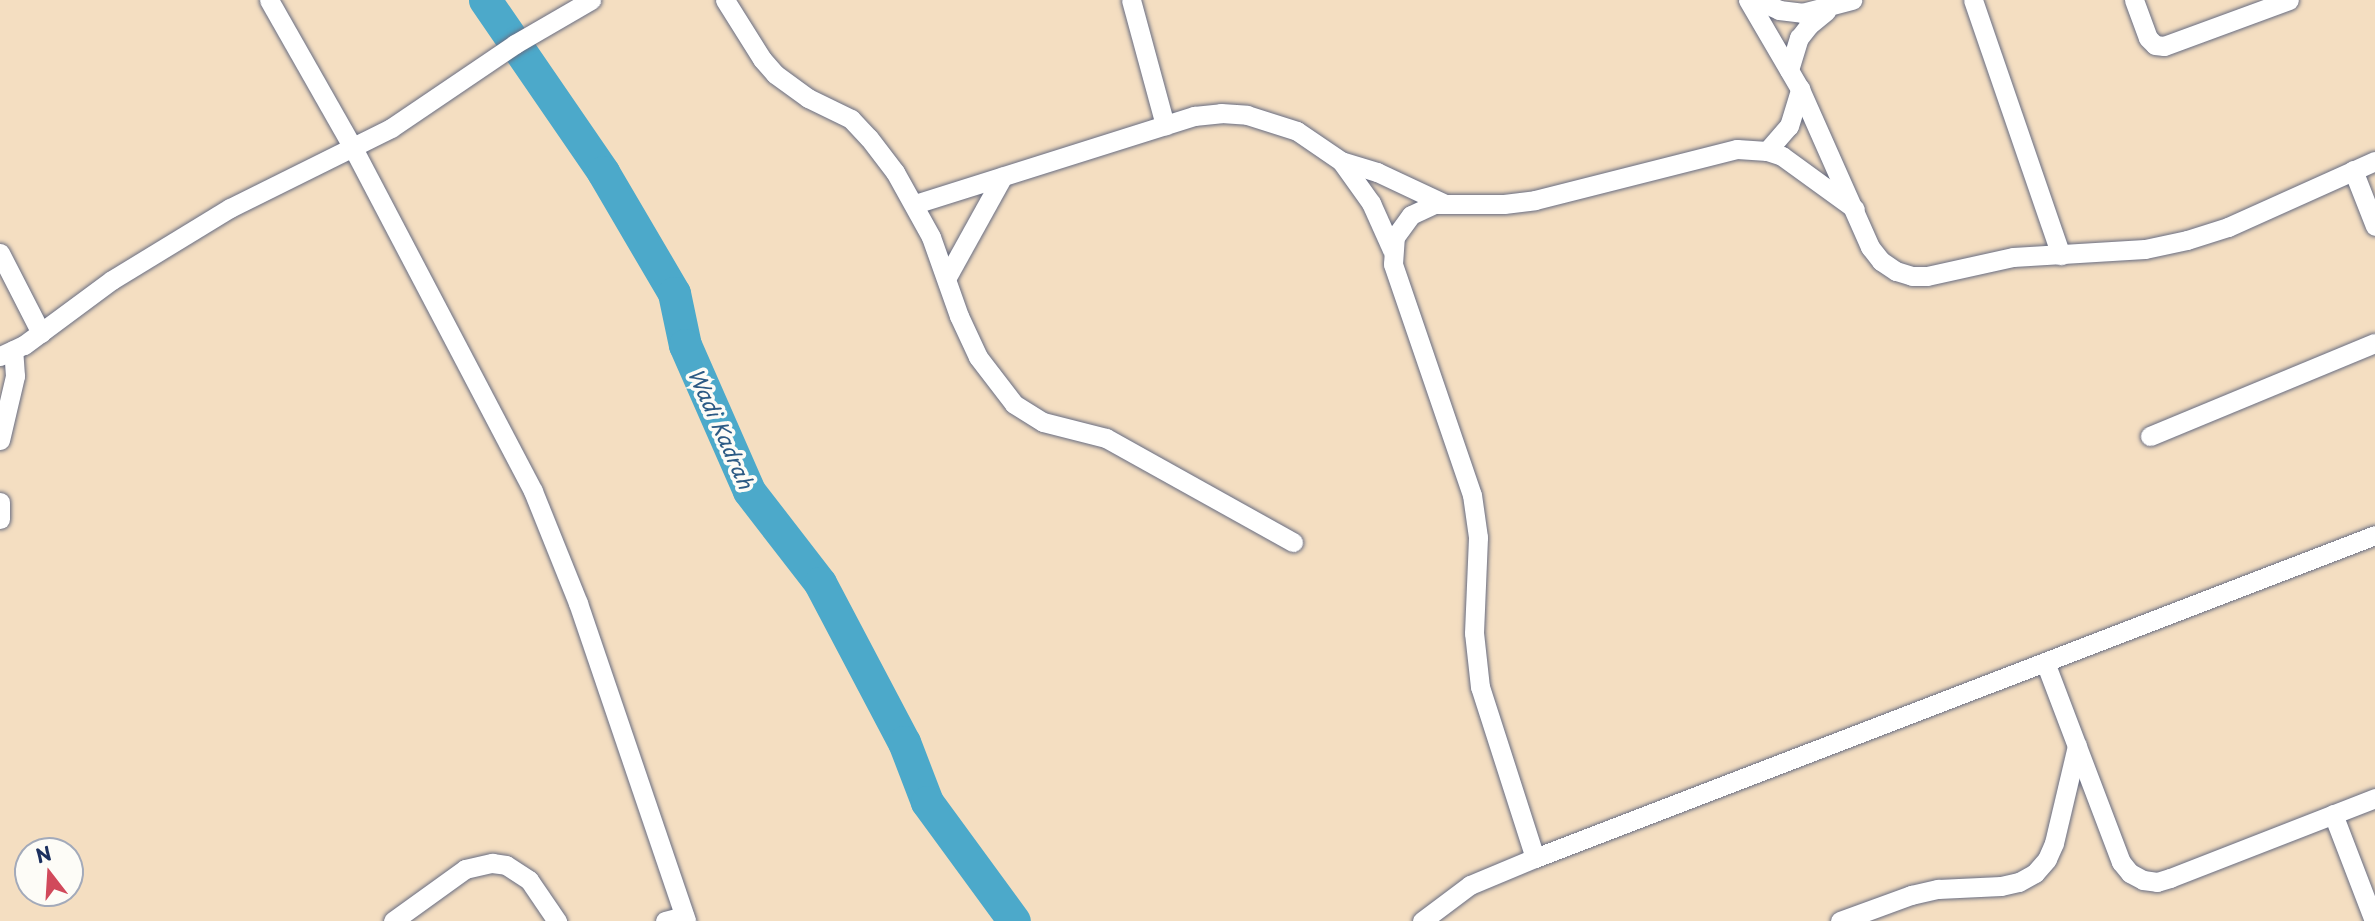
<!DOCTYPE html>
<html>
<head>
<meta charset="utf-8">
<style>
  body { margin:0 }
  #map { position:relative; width:2375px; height:921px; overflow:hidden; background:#f4dec1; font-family:"Playpen Sans",sans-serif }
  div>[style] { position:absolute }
  .river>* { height:33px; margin:-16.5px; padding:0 16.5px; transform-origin:16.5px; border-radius:16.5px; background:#4ca9ca }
  .roads { filter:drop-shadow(0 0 2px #676c81) drop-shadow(0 0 2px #676c81) }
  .minor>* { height:19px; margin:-9.5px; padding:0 9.5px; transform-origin:9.5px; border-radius:9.5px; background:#fff }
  span { translate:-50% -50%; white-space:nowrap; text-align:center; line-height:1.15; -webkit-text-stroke:7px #fdfcf7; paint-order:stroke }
  .water-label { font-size:21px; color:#2c5a84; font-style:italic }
  .north { position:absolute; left:14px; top:837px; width:70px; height:70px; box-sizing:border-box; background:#fdfcf7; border:2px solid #a3aaba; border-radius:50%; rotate:343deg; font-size:19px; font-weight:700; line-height:28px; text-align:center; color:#1b2f5e }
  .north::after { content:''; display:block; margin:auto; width:24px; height:32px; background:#d1495b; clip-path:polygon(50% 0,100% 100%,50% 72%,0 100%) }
</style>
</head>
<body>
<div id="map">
  <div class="river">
    <i style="left:485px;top:0;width:209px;rotate:55.5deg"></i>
    <i style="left:603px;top:172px;width:140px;rotate:59.6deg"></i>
    <i style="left:674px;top:293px;width:53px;rotate:78.1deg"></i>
    <i style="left:685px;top:345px;width:159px;rotate:66.3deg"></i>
    <i style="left:749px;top:491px;width:116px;rotate:52.3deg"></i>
    <i style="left:820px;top:583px;width:180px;rotate:62.2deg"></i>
    <i style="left:904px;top:742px;width:64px;rotate:69deg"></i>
    <i style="left:927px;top:802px;width:147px;rotate:53.8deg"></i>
  </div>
  <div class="roads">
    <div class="minor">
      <i style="left:269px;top:0;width:170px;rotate:60.4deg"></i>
      <i style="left:353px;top:148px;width:387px;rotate:62.3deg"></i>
      <i style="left:533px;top:491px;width:121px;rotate:68.1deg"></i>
      <i style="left:578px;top:603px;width:336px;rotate:71.2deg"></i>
      <i style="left:725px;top:0;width:70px;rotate:57.9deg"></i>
      <i style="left:762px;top:59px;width:20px;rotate:49deg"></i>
      <i style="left:775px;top:74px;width:41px;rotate:36deg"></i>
      <i style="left:808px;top:98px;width:48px;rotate:26deg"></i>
      <i style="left:851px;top:119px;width:26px;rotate:47deg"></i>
      <i style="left:869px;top:138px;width:43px;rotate:52.6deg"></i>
      <i style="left:895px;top:172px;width:74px;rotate:61deg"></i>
      <i style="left:931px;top:237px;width:84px;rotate:70.5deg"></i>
      <i style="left:959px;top:316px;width:45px;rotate:65.1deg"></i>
      <i style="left:978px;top:357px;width:59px;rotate:52.5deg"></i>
      <i style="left:1014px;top:404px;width:34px;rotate:32deg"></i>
      <i style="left:1043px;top:422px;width:65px;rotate:14.3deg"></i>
      <i style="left:1106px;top:438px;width:214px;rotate:29.1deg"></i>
      <i style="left:1131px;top:0;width:130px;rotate:74.8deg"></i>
      <i style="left:1748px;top:0;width:103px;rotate:59.7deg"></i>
      <i style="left:1800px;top:89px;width:173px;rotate:66.1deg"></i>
      <i style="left:1870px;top:247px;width:18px;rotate:52deg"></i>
      <i style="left:1881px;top:261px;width:18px;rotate:34deg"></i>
      <i style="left:1896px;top:271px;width:17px;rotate:17deg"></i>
      <i style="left:1912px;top:276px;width:15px"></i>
      <i style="left:1927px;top:276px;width:88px;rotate:-12.5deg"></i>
      <i style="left:2013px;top:257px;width:132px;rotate:-3.5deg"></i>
      <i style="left:2145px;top:249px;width:43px;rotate:-12.1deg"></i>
      <i style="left:2187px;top:240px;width:43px;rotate:-17.6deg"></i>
      <i style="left:2228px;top:227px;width:161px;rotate:-24.2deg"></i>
      <i style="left:1757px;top:0;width:24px;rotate:24deg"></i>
      <i style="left:1779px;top:10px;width:23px;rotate:7deg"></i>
      <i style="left:1802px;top:13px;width:52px;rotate:-14.6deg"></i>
      <i style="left:1973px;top:0;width:270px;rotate:71deg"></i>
      <i style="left:2134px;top:0;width:40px;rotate:69.8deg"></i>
      <i style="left:2148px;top:38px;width:10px;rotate:45deg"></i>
      <i style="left:2155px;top:45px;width:9px;rotate:6deg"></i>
      <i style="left:2164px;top:46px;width:133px;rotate:-20.2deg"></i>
      <i style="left:1789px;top:70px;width:34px;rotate:-73deg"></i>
      <i style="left:1799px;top:38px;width:16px;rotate:-52deg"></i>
      <i style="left:1809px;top:25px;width:22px;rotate:-39deg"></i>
      <i style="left:1767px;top:151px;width:33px;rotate:-49deg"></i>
      <i style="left:1789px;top:126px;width:39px;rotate:-73deg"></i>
      <i style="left:1341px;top:161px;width:38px;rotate:17deg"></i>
      <i style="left:1377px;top:172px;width:75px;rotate:25.2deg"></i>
      <i style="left:2353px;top:170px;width:60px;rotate:68.6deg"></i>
      <i style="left:915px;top:204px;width:293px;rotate:-17.5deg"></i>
      <i style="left:1194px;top:116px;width:27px;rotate:-6deg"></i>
      <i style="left:1221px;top:113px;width:26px;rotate:4deg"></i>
      <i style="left:1247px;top:115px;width:52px;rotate:17.7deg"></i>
      <i style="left:1297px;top:131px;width:53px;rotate:34.3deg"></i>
      <i style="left:1341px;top:161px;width:52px;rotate:54.5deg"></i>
      <i style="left:1371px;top:203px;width:51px;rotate:65.9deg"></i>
      <i style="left:0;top:253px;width:90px;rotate:62.9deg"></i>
      <i style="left:947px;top:277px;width:115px;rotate:-61deg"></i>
      <i style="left:0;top:356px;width:26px;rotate:-25deg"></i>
      <i style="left:24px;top:345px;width:109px;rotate:-36.5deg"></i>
      <i style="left:112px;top:280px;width:138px;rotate:-31.4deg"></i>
      <i style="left:230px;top:208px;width:180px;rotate:-26.4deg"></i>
      <i style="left:391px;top:128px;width:150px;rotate:-34.1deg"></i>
      <i style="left:515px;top:44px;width:88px;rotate:-30.1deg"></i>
      <i style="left:2150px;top:436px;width:243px;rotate:-22.5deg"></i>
      <i style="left:0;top:440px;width:66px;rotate:-76.8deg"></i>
      <i style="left:15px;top:376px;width:26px;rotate:-94deg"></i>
      <i style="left:0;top:502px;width:17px;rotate:90deg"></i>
      <i style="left:2045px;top:662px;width:214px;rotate:69.2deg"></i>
      <i style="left:2121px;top:862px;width:14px;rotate:51deg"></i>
      <i style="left:2130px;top:873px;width:15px;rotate:28deg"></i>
      <i style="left:2143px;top:880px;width:14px;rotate:8deg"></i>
      <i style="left:2157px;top:882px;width:14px;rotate:-17deg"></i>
      <i style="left:2170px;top:878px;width:220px;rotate:-21.3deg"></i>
      <i style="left:2333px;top:814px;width:115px;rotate:69deg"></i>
      <i style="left:1535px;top:858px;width:180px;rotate:-107.8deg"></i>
      <i style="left:1480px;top:687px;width:54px;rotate:-96.3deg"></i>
      <i style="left:1474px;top:633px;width:96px;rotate:-87.6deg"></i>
      <i style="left:1478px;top:537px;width:42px;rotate:-98.1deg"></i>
      <i style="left:1472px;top:495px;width:244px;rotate:-108.9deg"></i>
      <i style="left:1393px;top:264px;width:27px;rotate:-86deg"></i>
      <i style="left:1395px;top:237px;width:27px;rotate:-54deg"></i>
      <i style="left:1411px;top:215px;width:26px;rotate:-25deg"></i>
      <i style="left:1435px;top:204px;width:69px"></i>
      <i style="left:1504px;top:204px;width:31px;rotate:-7deg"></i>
      <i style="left:1535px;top:200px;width:208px;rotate:-14.2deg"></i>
      <i style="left:1737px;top:149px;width:30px;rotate:4deg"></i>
      <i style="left:1767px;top:151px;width:16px;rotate:18deg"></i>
      <i style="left:1782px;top:156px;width:90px;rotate:36deg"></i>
      <i style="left:393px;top:921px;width:89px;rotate:-35.8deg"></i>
      <i style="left:465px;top:869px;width:28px;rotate:-13deg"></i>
      <i style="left:492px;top:863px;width:14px;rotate:8deg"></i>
      <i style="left:506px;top:865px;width:27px;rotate:33deg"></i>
      <i style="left:529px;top:880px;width:50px;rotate:55.7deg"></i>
      <i style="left:665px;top:921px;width:20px;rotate:-15deg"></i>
      <i style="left:1422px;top:921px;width:60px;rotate:-36.9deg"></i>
      <i style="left:1470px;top:885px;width:70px;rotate:-22.6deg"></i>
      <i style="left:1535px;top:858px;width:900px;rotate:-21.03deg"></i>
      <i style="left:1840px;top:921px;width:76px;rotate:-20.1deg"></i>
      <i style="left:1911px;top:895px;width:28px;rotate:-13deg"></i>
      <i style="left:1938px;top:889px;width:63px;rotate:-2.7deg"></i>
      <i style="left:2001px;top:886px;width:18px;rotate:-13deg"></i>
      <i style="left:2019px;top:882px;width:18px;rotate:-29deg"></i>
      <i style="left:2035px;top:873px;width:18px;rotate:-49deg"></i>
      <i style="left:2047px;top:859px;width:17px;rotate:-66deg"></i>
      <i style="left:2054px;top:843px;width:100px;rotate:-76.7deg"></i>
    </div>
  </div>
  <div class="water-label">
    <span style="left:722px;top:428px;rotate:66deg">Wadi Kadrah</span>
  </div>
  <div class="north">N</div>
</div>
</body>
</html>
